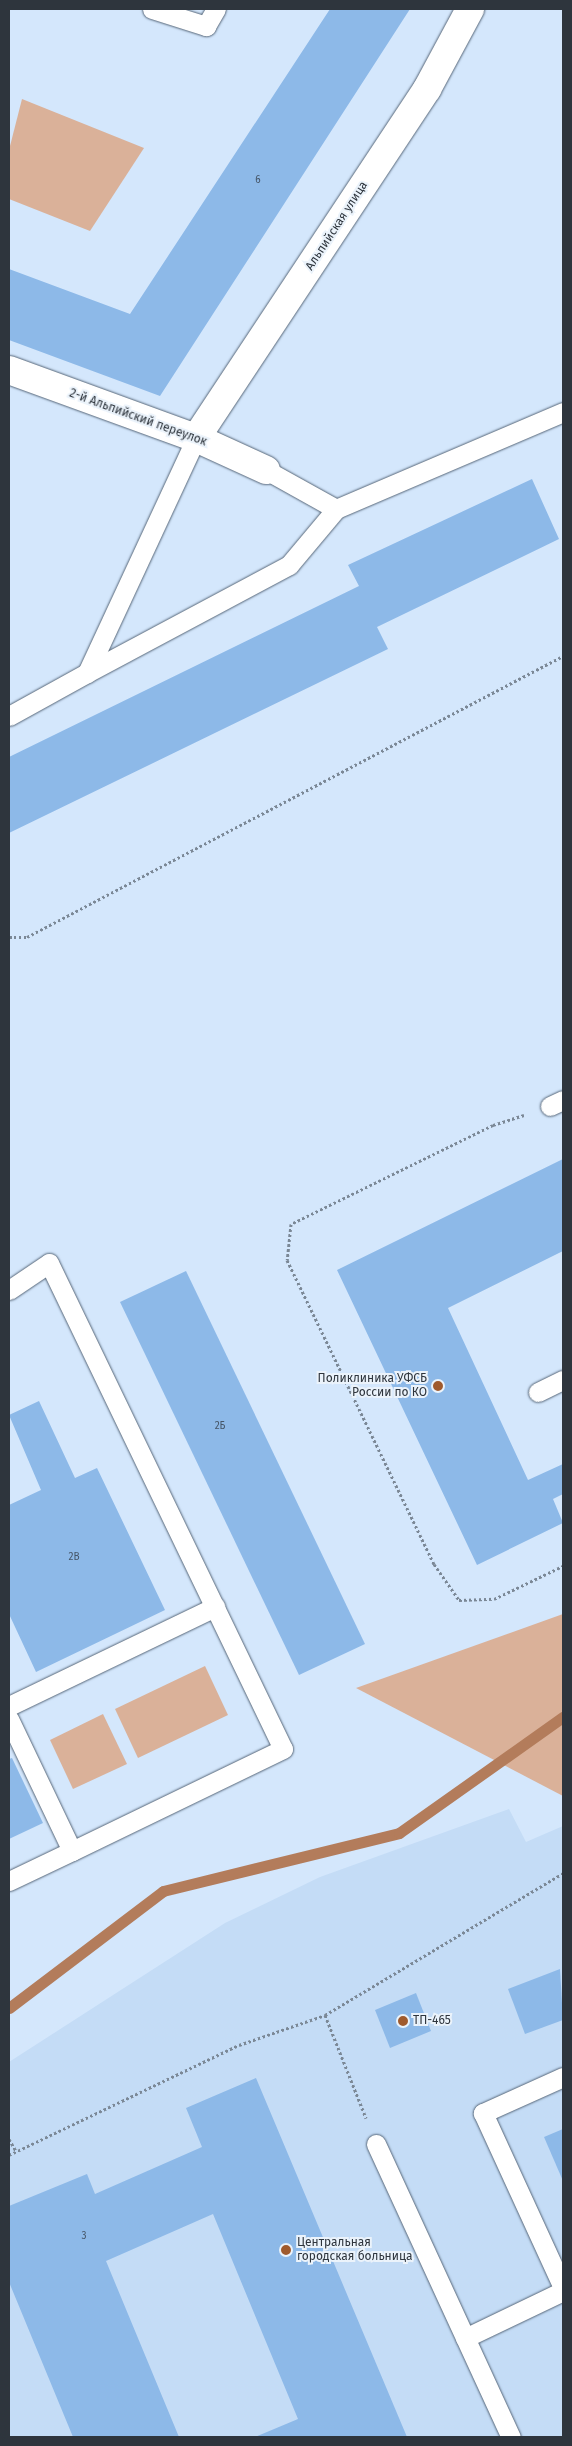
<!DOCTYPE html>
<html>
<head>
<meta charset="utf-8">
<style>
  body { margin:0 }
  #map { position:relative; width:572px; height:2446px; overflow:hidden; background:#d4e7fc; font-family:"Fira Sans",sans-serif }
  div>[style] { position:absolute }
  .built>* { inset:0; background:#c4dcf6 }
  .green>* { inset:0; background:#dab199 }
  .stream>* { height:11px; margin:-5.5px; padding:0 5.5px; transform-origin:5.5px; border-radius:5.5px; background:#b37c5b }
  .building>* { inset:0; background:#8db9e8 }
  .path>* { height:3px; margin-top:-1.5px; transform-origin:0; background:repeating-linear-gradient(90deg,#7b8896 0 2.5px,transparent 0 5px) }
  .roads { filter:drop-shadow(0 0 1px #566678) drop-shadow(0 0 1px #566678) }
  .service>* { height:19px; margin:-9.5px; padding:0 9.5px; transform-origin:9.5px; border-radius:9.5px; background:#fff }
  .minor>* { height:28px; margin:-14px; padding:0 14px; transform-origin:14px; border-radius:14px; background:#fff }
  .dots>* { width:14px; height:14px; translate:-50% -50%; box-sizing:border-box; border:2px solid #ebf3fb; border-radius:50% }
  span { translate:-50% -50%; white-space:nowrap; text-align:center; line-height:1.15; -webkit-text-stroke:4px #ebf3fb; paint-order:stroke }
  .number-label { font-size:10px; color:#465668 }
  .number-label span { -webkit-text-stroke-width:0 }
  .street-label { font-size:12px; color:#2e353d }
  .poi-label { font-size:12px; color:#2e353d }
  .right { translate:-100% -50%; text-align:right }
  .left { translate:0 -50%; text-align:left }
  .frame { position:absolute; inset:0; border:10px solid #2e353d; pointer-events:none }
</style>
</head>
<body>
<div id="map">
  <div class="built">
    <i style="clip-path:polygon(509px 1809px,526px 1842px,563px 1826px,563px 2437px,9px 2437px,9px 2062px,225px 1923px,320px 1877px)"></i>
  </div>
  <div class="green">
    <i style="clip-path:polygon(22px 99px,144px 148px,90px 231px,9px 199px,9px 150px)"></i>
    <i style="clip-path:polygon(563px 1614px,563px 1796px,356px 1688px)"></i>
    <i style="clip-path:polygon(205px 1666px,228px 1715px,138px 1758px,115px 1709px)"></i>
    <i style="clip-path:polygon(103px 1714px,127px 1764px,73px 1789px,50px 1740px)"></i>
  </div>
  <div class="stream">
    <i style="left:9px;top:2008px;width:193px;rotate:-37.2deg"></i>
    <i style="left:163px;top:1891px;width:243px;rotate:-13.8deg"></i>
    <i style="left:399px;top:1833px;width:201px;rotate:-35.3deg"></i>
  </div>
  <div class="building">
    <i style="clip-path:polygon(330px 9px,410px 9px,160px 396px,9px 340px,9px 269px,130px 314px)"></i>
    <i style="clip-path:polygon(532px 479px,559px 539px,377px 627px,388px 649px,9px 833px,9px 757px,359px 586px,348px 565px)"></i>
    <i style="clip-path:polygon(563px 1159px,563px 1251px,448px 1308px,528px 1480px,563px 1464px,563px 1494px,553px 1499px,563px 1523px,477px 1565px,337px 1270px)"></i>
    <i style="clip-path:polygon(186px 1271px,365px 1644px,299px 1675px,120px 1302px)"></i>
    <i style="clip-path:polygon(39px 1401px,75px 1478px,97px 1468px,165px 1610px,36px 1672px,9px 1614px,9px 1505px,41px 1490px,9px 1415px)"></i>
    <i style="clip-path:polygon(12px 1758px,43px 1823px,9px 1839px,9px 1759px)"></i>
    <i style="clip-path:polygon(560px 1969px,563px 2020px,525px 2034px,508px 1989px)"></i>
    <i style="clip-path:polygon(416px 1993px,431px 2031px,390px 2048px,375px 2010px)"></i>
    <i style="clip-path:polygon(256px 2078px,407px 2437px,255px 2437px,298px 2419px,213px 2214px,106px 2261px,179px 2437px,73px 2437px,9px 2282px,9px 2206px,87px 2174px,95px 2194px,202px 2147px,186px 2108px)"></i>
    <i style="clip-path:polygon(563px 2129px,563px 2181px,544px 2137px)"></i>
  </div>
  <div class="path">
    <i style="left:9px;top:937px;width:18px"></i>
    <i style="left:27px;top:937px;width:605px;rotate:-27.67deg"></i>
    <i style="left:524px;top:1115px;width:33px;rotate:162deg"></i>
    <i style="left:493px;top:1125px;width:225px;rotate:153.9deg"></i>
    <i style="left:291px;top:1224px;width:36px;rotate:96deg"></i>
    <i style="left:287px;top:1260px;width:338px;rotate:64.2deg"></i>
    <i style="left:434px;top:1564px;width:44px;rotate:55.2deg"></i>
    <i style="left:459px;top:1600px;width:35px;rotate:-2deg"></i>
    <i style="left:494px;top:1599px;width:76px;rotate:-25.6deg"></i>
    <i style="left:325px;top:2015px;width:277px;rotate:-30.8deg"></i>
    <i style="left:9px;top:2139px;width:14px;rotate:60deg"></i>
    <i style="left:9px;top:2155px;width:255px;rotate:-25.6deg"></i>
    <i style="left:239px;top:2045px;width:91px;rotate:-19.2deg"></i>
    <i style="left:325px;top:2015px;width:111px;rotate:68.3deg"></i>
  </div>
  <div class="roads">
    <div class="service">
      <i style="left:152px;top:9px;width:57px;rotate:17.5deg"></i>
      <i style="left:206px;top:26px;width:20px;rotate:-60deg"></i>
      <i style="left:266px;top:470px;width:80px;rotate:29.1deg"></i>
      <i style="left:336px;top:509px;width:247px;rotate:-23.1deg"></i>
      <i style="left:87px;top:673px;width:229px;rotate:-28.1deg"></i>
      <i style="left:289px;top:565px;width:73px;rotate:-50deg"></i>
      <i style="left:9px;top:716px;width:89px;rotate:-28.9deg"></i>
      <i style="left:87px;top:673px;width:259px;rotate:-65.1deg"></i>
      <i style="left:550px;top:1106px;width:14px;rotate:-25deg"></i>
      <i style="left:9px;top:1290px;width:48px;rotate:-34deg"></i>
      <i style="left:49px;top:1263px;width:539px;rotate:64.29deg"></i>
      <i style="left:283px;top:1749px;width:234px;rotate:154.2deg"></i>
      <i style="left:72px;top:1851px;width:146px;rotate:-115.5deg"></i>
      <i style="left:538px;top:1392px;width:28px;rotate:-26deg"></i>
      <i style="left:9px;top:1706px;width:229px;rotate:-25.7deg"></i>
      <i style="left:9px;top:1881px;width:70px;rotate:-25.5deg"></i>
      <i style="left:563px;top:2077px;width:88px;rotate:155.8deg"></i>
      <i style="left:483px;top:2113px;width:192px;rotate:65.4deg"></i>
      <i style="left:376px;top:2144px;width:323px;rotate:65.3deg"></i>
      <i style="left:465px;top:2338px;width:109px;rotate:-25.6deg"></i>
    </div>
    <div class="minor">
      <i style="left:9px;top:370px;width:199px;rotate:20deg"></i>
      <i style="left:196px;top:438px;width:77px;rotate:24.6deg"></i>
      <i style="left:196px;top:438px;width:419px;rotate:-56.5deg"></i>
      <i style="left:427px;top:89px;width:91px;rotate:-61.7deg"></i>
    </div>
  </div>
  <div class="dots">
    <i style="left:438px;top:1386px;background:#9f5a2d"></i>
    <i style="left:403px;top:2021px;background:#9f5a2d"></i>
    <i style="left:286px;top:2250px;background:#9f5a2d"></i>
  </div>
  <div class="number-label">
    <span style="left:258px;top:181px">6</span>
    <span style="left:220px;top:1427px">2Б</span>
    <span style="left:74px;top:1558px">2В</span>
    <span style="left:84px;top:2237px">3</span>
  </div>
  <div class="street-label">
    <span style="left:337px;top:226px;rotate:-57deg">Альпийская улица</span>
    <span style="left:138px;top:418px;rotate:20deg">2-й Альпийский переулок</span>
  </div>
  <div class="poi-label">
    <span class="right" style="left:427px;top:1386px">Поликлиника УФСБ<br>России по КО</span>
    <span class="left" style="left:413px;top:2021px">ТП-465</span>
    <span class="left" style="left:297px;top:2250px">Центральная<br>городская больница</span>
  </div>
  <div class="frame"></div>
</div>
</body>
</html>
